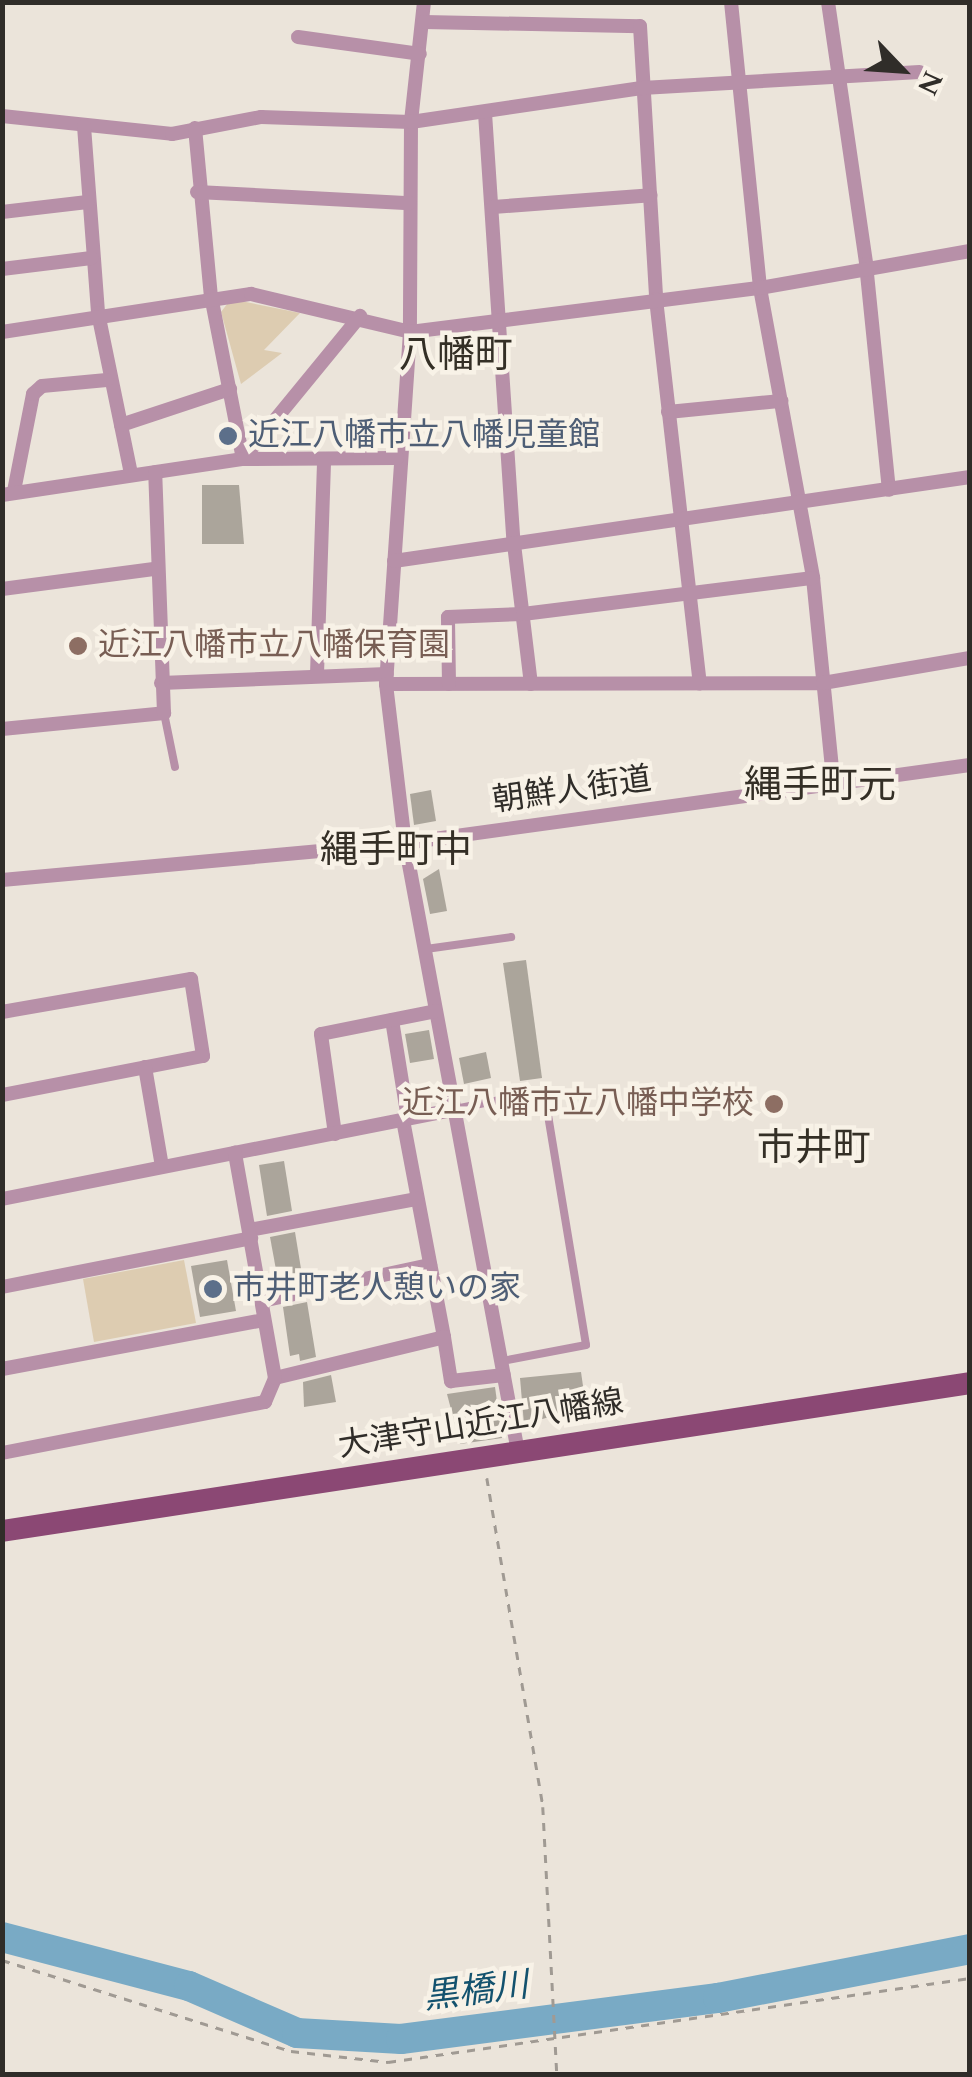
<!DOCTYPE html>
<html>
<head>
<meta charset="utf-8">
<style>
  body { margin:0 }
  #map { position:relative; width:972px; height:2077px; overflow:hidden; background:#ebe4da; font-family:Spectral,"Noto Sans JP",serif }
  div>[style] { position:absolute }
  .green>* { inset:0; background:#ddccb1 }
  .river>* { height:30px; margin:-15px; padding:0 15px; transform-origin:15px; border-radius:15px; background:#79aac5 }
  .building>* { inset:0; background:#aba59b }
  .path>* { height:2.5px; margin-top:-1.25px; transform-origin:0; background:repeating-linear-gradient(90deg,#a09a93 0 8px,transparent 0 16px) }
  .lane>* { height:8px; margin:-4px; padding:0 4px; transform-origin:4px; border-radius:4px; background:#b790a8 }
  .street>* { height:14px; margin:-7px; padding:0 7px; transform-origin:7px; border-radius:7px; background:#b790a8 }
  .primary>* { height:22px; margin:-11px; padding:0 11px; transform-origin:11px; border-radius:11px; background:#8b4874 }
  .dots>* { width:28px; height:28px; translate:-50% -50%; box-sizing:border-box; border:5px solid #f8f2e7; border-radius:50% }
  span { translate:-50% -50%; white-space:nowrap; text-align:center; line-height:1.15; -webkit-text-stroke:9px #f8f2e7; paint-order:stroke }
  .service-label { font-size:32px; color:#4e5e75 }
  .left { translate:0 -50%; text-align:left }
  .education-label { font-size:32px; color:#785e54 }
  .right { translate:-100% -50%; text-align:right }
  .street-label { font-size:32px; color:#302d29 }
  .water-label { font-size:35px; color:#13526e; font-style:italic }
  .quarter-label { font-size:38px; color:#342f26 }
  .frame { position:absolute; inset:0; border:5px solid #302d29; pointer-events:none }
  .north { position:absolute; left:852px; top:20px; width:100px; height:100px; -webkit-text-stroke:8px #f8f2e7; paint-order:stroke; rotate:115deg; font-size:28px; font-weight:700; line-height:40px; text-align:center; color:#302d29 }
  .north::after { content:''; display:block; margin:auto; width:35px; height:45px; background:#302d29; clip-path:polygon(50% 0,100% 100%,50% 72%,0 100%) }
</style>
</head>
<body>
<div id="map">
  <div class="green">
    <i style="clip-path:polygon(231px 299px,300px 313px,264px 350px,282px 353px,241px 384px,221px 312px)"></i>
    <i style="clip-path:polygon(184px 1260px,196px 1323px,94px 1342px,83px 1279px)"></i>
  </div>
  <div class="river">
    <i style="left:2px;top:1937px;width:193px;rotate:14.7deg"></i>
    <i style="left:189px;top:1986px;width:118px;rotate:23.5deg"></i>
    <i style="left:297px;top:2033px;width:104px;rotate:3.3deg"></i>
    <i style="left:401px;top:2039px;width:320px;rotate:-7.4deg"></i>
    <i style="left:718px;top:1998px;width:257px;rotate:-11deg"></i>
  </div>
  <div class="building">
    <i style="clip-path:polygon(202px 485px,239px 485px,244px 544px,202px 544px)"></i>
    <i style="clip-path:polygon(431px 790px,436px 821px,414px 825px,410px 794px)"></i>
    <i style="clip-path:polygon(439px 869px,447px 911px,430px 914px,423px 879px)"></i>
    <i style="clip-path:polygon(526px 960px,542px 1078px,520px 1081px,503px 963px)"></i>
    <i style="clip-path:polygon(429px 1030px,434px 1059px,410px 1063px,405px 1034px)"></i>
    <i style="clip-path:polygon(486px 1052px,491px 1078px,464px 1084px,459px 1058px)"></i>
    <i style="clip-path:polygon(284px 1161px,292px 1211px,267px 1216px,259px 1165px)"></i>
    <i style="clip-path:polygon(295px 1232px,303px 1281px,279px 1286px,270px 1237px)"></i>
    <i style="clip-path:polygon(227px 1260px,236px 1311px,200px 1317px,191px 1266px)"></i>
    <i style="clip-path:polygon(307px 1302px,316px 1357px,300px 1361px,299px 1354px,290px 1356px,283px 1307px)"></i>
    <i style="clip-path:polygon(581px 1372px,586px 1407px,524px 1424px,520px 1378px)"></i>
    <i style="clip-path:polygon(331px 1375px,336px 1402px,304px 1407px,303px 1382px)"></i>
    <i style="clip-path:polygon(495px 1387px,502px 1438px,460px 1444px,447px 1394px)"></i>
  </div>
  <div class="path">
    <i style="left:487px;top:1478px;width:334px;rotate:80.3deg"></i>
    <i style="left:543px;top:1807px;width:267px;rotate:87deg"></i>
    <i style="left:2px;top:1960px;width:303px;rotate:17.5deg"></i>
    <i style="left:291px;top:2051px;width:98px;rotate:6.5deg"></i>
    <i style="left:388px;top:2062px;width:588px;rotate:-8.21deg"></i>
  </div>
  <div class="lane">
    <i style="left:164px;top:713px;width:55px;rotate:78.5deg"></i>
    <i style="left:426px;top:949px;width:86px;rotate:-8deg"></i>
    <i style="left:455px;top:1109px;width:91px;rotate:-11.4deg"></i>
    <i style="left:544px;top:1091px;width:257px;rotate:80.6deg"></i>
    <i style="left:586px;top:1345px;width:86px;rotate:169.2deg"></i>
  </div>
  <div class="street">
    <i style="left:424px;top:2px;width:121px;rotate:96.2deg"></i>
    <i style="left:411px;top:122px;width:210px;rotate:90.3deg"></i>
    <i style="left:410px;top:332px;width:353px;rotate:93.9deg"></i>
    <i style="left:386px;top:684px;width:160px;rotate:83.2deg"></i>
    <i style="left:405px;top:843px;width:619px;rotate:79.49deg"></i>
    <i style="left:731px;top:2px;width:287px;rotate:84.2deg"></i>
    <i style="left:760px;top:288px;width:295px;rotate:79.6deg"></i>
    <i style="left:813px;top:578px;width:203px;rotate:84.3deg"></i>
    <i style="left:828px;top:2px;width:265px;rotate:81.7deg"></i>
    <i style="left:866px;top:264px;width:227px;rotate:84.2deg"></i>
    <i style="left:424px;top:22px;width:216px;rotate:1.1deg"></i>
    <i style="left:640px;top:26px;width:273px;rotate:86.6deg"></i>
    <i style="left:656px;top:299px;width:387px;rotate:83.5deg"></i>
    <i style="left:298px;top:37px;width:123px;rotate:7.9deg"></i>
    <i style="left:485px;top:113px;width:432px;rotate:86.2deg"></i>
    <i style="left:514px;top:544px;width:141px;rotate:83.1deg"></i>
    <i style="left:2px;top:116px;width:171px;rotate:6deg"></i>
    <i style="left:172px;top:134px;width:91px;rotate:-10.8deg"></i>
    <i style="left:261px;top:117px;width:150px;rotate:1.9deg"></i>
    <i style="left:411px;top:122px;width:233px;rotate:-8.4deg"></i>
    <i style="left:642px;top:88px;width:278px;rotate:-3.3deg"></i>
    <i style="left:84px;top:126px;width:188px;rotate:85.7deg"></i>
    <i style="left:98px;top:313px;width:164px;rotate:78.4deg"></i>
    <i style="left:195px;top:128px;width:169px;rotate:84.6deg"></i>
    <i style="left:211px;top:296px;width:166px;rotate:78.9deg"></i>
    <i style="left:197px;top:192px;width:213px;rotate:3deg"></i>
    <i style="left:493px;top:207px;width:158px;rotate:-4.3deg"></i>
    <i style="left:2px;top:212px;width:86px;rotate:-6.7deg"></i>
    <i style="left:2px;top:269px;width:90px;rotate:-7deg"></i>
    <i style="left:2px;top:332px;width:252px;rotate:-8.7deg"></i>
    <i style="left:251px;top:294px;width:163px;rotate:13.4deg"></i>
    <i style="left:410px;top:332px;width:353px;rotate:-7.2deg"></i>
    <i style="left:760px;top:288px;width:213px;rotate:-10deg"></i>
    <i style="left:668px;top:412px;width:114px;rotate:-5.6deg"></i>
    <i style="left:121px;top:425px;width:115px;rotate:-18.3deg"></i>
    <i style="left:243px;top:459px;width:185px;rotate:-50.7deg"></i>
    <i style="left:14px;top:491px;width:99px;rotate:-78.9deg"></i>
    <i style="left:33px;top:394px;width:12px;rotate:-42deg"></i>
    <i style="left:42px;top:386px;width:65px;rotate:-5.3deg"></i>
    <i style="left:2px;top:495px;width:244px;rotate:-8.5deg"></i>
    <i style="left:243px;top:459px;width:154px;rotate:-0.4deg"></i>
    <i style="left:394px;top:561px;width:582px;rotate:-8.3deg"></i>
    <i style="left:2px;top:589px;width:153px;rotate:-7.5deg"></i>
    <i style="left:317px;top:674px;width:215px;rotate:-88.1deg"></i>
    <i style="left:161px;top:683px;width:226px;rotate:-2.3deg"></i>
    <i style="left:386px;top:684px;width:437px;rotate:-0.1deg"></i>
    <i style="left:823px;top:683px;width:149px;rotate:-9.7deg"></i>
    <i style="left:449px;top:684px;width:67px;rotate:-90.9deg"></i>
    <i style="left:448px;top:617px;width:75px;rotate:-2.3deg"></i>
    <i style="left:523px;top:614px;width:292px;rotate:-7.1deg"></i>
    <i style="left:2px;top:729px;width:163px;rotate:-5.6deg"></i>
    <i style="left:164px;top:713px;width:241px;rotate:-92.1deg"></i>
    <i style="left:2px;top:880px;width:405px;rotate:-5.2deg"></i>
    <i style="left:405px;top:843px;width:570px;rotate:-7.86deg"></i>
    <i style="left:2px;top:1012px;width:192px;rotate:-9.9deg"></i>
    <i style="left:191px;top:979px;width:78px;rotate:81.1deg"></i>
    <i style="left:203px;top:1056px;width:205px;rotate:169deg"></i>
    <i style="left:392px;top:1020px;width:100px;rotate:80.8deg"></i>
    <i style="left:145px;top:1067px;width:100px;rotate:80.3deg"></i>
    <i style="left:403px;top:1120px;width:221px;rotate:79.3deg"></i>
    <i style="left:335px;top:1134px;width:101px;rotate:-98deg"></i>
    <i style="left:321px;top:1034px;width:117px;rotate:-11.3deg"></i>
    <i style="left:2px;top:1199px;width:462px;rotate:-11.2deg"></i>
    <i style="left:249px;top:1230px;width:171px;rotate:-10.5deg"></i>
    <i style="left:2px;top:1287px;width:254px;rotate:-11.1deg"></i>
    <i style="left:262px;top:1301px;width:172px;rotate:-12.1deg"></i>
    <i style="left:2px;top:1369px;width:266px;rotate:-10.6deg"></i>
    <i style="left:275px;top:1378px;width:174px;rotate:-13.6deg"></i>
    <i style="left:444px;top:1337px;width:45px;rotate:81deg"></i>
    <i style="left:451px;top:1381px;width:53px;rotate:-6.5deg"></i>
    <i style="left:2px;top:1453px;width:268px;rotate:-11deg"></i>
    <i style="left:265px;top:1402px;width:26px;rotate:-67deg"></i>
    <i style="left:275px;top:1378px;width:229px;rotate:-100.1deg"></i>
  </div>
  <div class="primary">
    <i style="left:2px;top:1531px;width:979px;rotate:-8.69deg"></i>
  </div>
  <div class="dots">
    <i style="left:228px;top:436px;background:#5c6f8a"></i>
    <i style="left:78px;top:646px;background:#8d6e63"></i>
    <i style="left:774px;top:1104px;background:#8d6e63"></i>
    <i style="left:213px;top:1289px;background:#5c6f8a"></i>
  </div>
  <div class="service-label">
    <span class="left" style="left:248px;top:436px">近江八幡市立八幡児童館</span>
    <span class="left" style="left:233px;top:1289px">市井町老人憩いの家</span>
  </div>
  <div class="education-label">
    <span class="left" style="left:98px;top:646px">近江八幡市立八幡保育園</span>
    <span class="right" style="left:754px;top:1104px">近江八幡市立八幡中学校</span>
  </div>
  <div class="street-label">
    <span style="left:572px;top:791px;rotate:-8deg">朝鮮人街道</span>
    <span style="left:481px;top:1425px;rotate:-9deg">大津守山近江八幡線</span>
  </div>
  <div class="water-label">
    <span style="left:476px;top:1992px;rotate:-7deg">黒橋川</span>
  </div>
  <div class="quarter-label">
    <span style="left:456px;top:357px">八幡町</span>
    <span style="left:820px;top:787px">縄手町元</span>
    <span style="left:396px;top:852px">縄手町中</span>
    <span style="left:814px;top:1150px">市井町</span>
  </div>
  <div class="frame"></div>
  <div class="north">N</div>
</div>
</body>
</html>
